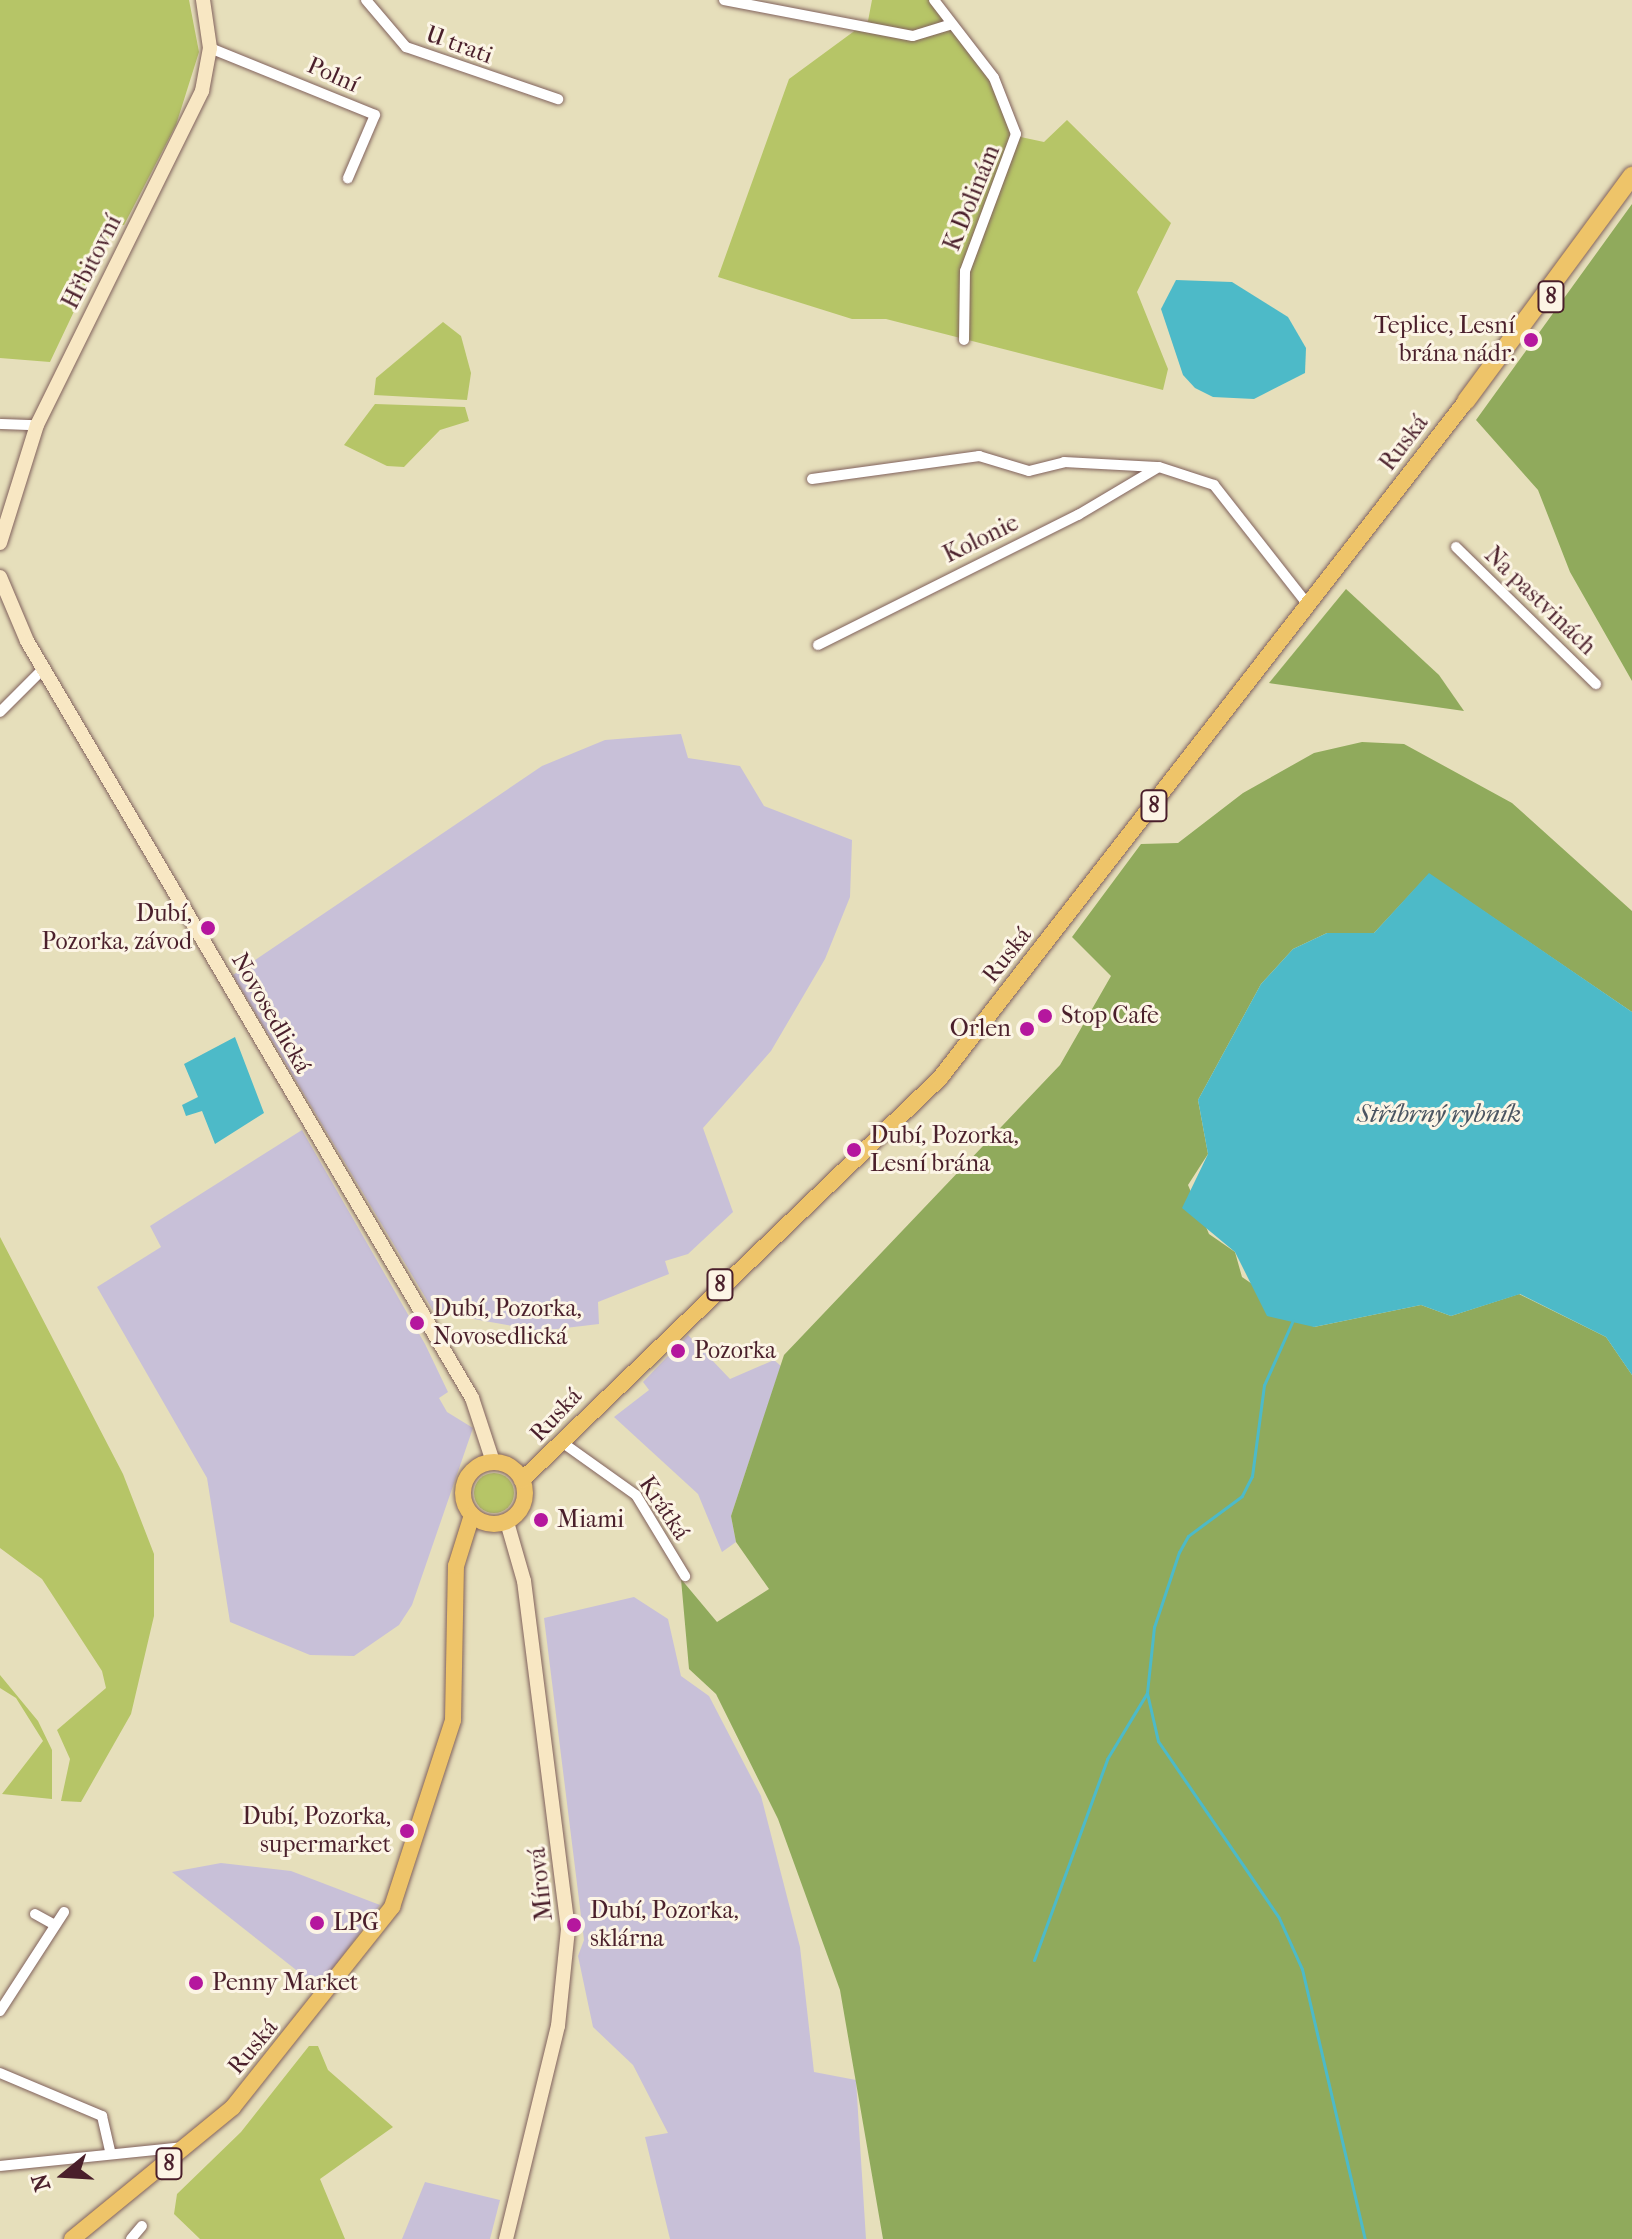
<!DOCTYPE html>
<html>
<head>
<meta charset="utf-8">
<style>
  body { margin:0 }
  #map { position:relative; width:1632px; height:2239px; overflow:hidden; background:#e6dfbb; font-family:"IM FELL French Canon",serif }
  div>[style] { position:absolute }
  .industrial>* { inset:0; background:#c8c0d8 }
  .green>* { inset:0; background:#b6c567 }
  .round { border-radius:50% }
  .forest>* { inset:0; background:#90aa5c }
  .water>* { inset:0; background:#4dbac8 }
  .stream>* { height:3px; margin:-1.5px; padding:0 1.5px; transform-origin:1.5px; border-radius:1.5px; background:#4dbac8 }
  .roads { filter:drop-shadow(0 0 2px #81625d) drop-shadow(0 0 2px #81625d) }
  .street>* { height:10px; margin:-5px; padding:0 5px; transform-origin:5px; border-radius:5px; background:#fff }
  .secondary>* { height:14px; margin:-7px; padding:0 7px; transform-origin:7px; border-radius:7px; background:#f8e7c3 }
  .primary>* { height:16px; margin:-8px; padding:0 8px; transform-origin:8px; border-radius:8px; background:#eec469 }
  .primary>.ring { margin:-8px; padding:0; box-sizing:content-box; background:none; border:16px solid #eec469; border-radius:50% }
  .highway>* { height:18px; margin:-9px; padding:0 9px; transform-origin:9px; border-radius:9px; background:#eec469 }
  .dots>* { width:22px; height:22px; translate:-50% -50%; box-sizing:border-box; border:4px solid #fcf5e5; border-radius:50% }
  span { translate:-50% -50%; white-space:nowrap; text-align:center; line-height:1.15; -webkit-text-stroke:6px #fcf5e5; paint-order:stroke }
  .shield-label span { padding:2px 6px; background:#fcf5e5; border:2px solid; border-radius:6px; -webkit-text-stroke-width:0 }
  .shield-label { font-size:22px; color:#4a1f2b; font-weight:700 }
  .street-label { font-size:24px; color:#4a1f2b }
  .poi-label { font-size:24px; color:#4a1f2b }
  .right { translate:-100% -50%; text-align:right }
  .left { translate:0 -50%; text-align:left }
  .water-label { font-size:26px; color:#4b5562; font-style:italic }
  .north { position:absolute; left:24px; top:2135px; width:80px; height:80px; -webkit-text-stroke:6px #fcf5e5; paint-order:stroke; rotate:252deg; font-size:22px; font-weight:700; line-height:32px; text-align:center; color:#4a1f2b }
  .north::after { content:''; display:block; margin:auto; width:28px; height:36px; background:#4a1f2b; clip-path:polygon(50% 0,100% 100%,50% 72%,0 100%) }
</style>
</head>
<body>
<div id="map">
  <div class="industrial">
    <i style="clip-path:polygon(681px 734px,688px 758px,740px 766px,764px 806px,852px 840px,850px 897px,825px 959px,771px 1051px,703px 1128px,733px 1212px,688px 1254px,665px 1261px,669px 1274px,598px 1302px,599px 1324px,540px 1331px,434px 1312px,233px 975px,542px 766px,605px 740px)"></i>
    <i style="clip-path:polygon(302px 1130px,425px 1344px,448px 1392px,439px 1398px,447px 1412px,473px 1428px,412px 1605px,399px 1625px,354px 1656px,310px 1655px,230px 1622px,207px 1478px,97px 1287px,161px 1247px,150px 1226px)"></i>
    <i style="clip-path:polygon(688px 1335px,730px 1379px,774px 1360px,781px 1366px,731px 1516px,736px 1542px,722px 1552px,698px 1494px,614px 1417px,649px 1390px,643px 1382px)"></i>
    <i style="clip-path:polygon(634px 1597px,668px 1619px,681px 1676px,709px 1696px,761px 1796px,800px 1947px,814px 2072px,856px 2080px,866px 2239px,670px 2239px,645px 2137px,668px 2133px,633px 2065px,593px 2027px,578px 1956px,584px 1940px,544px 1618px)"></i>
    <i style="clip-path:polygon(221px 1863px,291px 1871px,380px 1905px,319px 1988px,172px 1872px)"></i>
    <i style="clip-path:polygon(425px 2182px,500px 2200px,490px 2239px,402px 2239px)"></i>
  </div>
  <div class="green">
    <i style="clip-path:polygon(0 0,189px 0,199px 52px,176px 125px,124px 225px,115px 225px,50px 362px,0 358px)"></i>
    <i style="clip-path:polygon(872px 0,929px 0,989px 80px,1012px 135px,1044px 142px,1067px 120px,1171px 223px,1137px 292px,1168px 369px,1163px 390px,886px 319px,852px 319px,718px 277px,789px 79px,868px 21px)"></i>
    <i style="clip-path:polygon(443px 322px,461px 336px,471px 373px,467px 400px,374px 395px,376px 378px)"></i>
    <i style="clip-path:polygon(375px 404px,465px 407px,469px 421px,440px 430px,404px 467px,387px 466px,344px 445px)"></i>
    <i style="clip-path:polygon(0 1237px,123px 1474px,154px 1554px,154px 1616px,131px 1714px,81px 1802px,61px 1801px,70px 1759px,57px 1730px,106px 1688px,102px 1671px,42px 1579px,0 1548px)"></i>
    <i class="round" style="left:474px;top:1473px;width:40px;height:40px"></i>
    <i style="clip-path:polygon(0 1675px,38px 1721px,52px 1750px,52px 1799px,2px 1794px,43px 1741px,16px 1698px,0 1688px)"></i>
    <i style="clip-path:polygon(309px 2046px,318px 2046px,328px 2070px,393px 2127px,320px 2179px,345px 2239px,200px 2239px,174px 2214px,177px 2194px,241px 2132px)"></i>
  </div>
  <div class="forest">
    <i style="clip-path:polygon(1632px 204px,1632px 681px,1570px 572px,1538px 490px,1476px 420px)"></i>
    <i style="clip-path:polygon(1346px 589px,1439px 675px,1464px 711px,1269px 683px)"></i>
    <i style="clip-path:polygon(1362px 742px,1404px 744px,1512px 803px,1632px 911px,1632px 1012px,1429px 874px,1374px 933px,1327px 933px,1293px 949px,1261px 984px,1198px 1100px,1208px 1154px,1188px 1185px,1209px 1234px,1235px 1252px,1242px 1277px,1314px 1327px,1421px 1305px,1451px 1316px,1519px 1294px,1606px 1337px,1632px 1375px,1632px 2239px,883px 2239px,840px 1990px,778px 1819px,716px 1694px,689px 1669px,681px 1579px,717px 1622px,769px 1589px,736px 1542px,731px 1516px,784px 1355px,1060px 1065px,1111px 976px,1072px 937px,1141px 844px,1178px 843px,1243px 793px,1314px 753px)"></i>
  </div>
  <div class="water">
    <i style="clip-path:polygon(1176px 280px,1232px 282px,1288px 317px,1306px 348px,1305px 373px,1254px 399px,1213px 397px,1195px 388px,1183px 375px,1161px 309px)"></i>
    <i style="clip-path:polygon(1429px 873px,1632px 1012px,1632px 1375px,1606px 1337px,1520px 1294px,1451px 1316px,1421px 1305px,1314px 1327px,1267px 1316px,1235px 1252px,1182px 1208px,1208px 1154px,1198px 1100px,1261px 984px,1293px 949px,1327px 933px,1374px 933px)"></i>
    <i style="clip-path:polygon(235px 1037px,264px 1113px,215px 1144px,202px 1111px,186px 1116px,182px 1105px,198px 1097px,184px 1064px)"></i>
  </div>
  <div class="stream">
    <i style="left:1293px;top:1320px;width:71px;rotate:114deg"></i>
    <i style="left:1264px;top:1385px;width:92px;rotate:97.5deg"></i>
    <i style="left:1252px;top:1476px;width:22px;rotate:117deg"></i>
    <i style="left:1242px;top:1496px;width:67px;rotate:143.5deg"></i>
    <i style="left:1188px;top:1536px;width:18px;rotate:119deg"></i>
    <i style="left:1179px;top:1552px;width:79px;rotate:108.4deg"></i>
    <i style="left:1154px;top:1627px;width:66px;rotate:96.1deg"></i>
    <i style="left:1147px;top:1693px;width:49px;rotate:77.1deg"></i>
    <i style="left:1158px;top:1741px;width:214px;rotate:55.6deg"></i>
    <i style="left:1279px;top:1918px;width:56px;rotate:65.7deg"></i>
    <i style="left:1302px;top:1969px;width:277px;rotate:76.9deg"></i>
    <i style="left:1034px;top:1960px;width:214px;rotate:-70deg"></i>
    <i style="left:1107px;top:1759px;width:77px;rotate:-58.8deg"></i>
  </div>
  <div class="roads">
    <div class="street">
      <i style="left:366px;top:0;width:62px;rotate:49.6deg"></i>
      <i style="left:406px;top:47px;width:161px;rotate:18.9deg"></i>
      <i style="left:724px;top:0;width:192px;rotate:10.8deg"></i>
      <i style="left:913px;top:36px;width:38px;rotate:-17deg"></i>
      <i style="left:934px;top:0;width:98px;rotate:52.4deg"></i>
      <i style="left:994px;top:78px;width:60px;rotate:68.6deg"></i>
      <i style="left:1016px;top:134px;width:146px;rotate:110.4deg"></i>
      <i style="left:965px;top:271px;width:69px;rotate:90.8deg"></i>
      <i style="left:210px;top:48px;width:178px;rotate:22.1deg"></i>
      <i style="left:375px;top:115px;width:69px;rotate:113.2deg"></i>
      <i style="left:0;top:424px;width:37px;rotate:2deg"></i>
      <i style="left:812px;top:479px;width:169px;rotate:-7.8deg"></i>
      <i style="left:979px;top:456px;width:52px;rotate:16.7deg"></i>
      <i style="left:1029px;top:471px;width:36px;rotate:-14deg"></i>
      <i style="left:1064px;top:462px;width:93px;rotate:3.1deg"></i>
      <i style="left:1456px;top:547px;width:196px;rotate:44.4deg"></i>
      <i style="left:818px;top:645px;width:291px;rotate:-26.6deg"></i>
      <i style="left:1078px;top:515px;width:94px;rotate:-30.7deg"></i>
      <i style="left:1159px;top:467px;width:58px;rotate:18.1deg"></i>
      <i style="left:1214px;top:485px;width:154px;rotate:51.9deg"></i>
      <i style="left:0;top:712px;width:61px;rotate:-45deg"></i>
      <i style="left:563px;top:1443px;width:90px;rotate:35.5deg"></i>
      <i style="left:636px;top:1495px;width:95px;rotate:58.8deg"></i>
      <i style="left:35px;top:1914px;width:23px;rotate:29deg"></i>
      <i style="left:0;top:2011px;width:118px;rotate:-57.1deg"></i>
      <i style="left:0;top:2073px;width:111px;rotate:22.9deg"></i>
      <i style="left:102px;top:2116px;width:39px;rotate:77deg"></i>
      <i style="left:0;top:2166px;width:185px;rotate:-5.9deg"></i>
      <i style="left:131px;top:2239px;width:17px;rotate:-50deg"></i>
    </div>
    <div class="secondary">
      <i style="left:0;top:543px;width:124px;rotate:-72.6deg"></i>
      <i style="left:37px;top:425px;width:373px;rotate:-63.7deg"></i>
      <i style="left:202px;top:91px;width:44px;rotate:-79.5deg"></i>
      <i style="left:210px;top:48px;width:49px;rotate:-98.3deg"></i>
      <i style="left:0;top:577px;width:69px;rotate:67.1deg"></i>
      <i style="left:27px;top:641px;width:878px;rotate:59.55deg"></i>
      <i style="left:472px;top:1398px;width:67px;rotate:71.8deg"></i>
      <i style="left:506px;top:2239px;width:219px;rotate:-76.3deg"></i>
      <i style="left:558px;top:2026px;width:98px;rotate:-84.1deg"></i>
      <i style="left:568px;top:1929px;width:351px;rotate:-97.2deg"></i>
      <i style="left:524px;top:1581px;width:61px;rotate:-106.1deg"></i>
    </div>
    <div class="primary">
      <i class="ring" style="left:463px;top:1462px;width:46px;height:46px"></i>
      <i style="left:522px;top:1480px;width:580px;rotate:-43.88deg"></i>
      <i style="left:940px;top:1078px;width:857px;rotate:-52.15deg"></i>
      <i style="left:72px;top:2239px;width:208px;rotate:-39.3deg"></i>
      <i style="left:233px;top:2107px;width:256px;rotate:-51.5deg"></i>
      <i style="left:392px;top:1907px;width:197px;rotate:-71.9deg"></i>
      <i style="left:453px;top:1720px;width:154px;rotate:-88.9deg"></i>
      <i style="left:456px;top:1566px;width:53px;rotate:-72.6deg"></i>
    </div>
    <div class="highway">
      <i style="left:1466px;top:401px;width:280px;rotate:-53.6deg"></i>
    </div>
  </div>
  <div class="dots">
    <i style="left:1531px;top:340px;background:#b5179e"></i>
    <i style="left:208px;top:928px;background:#b5179e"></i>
    <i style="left:1045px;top:1016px;background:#b5179e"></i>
    <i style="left:1027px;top:1029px;background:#b5179e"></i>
    <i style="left:854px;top:1150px;background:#b5179e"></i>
    <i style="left:417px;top:1323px;background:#b5179e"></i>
    <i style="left:678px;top:1351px;background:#b5179e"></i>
    <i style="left:541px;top:1520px;background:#b5179e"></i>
    <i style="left:407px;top:1831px;background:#b5179e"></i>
    <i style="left:317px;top:1923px;background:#b5179e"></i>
    <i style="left:574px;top:1925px;background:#b5179e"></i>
    <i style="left:196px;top:1983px;background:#b5179e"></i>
  </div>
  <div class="shield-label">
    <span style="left:1551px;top:297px">8</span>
    <span style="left:1154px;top:806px">8</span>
    <span style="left:720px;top:1285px">8</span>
    <span style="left:169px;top:2164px">8</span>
  </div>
  <div class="street-label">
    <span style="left:459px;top:45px;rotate:20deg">U trati</span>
    <span style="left:333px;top:75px;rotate:24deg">Polní</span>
    <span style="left:972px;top:198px;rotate:-68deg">K Dolinám</span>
    <span style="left:92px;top:262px;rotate:-63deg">Hřbitovní</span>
    <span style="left:1404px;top:443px;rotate:-53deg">Ruská</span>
    <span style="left:981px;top:539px;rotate:-26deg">Kolonie</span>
    <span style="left:1540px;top:601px;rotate:44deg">Na pastvinách</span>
    <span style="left:1007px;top:955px;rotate:-52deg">Ruská</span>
    <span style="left:271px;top:1013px;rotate:60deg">Novosedlická</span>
    <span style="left:556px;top:1415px;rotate:-47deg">Ruská</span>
    <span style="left:664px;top:1508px;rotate:56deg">Krátká</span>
    <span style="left:541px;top:1884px;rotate:-96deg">Mírová</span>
    <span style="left:253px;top:2047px;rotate:-50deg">Ruská</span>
  </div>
  <div class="poi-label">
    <span class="right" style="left:1515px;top:340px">Teplice, Lesní<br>brána nádr.</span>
    <span class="right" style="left:192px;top:928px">Dubí,<br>Pozorka, závod</span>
    <span class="left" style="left:1061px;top:1016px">Stop Cafe</span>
    <span class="right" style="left:1011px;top:1029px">Orlen</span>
    <span class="left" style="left:870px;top:1150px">Dubí, Pozorka,<br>Lesní brána</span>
    <span class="left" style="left:433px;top:1323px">Dubí, Pozorka,<br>Novosedlická</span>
    <span class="left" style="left:694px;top:1351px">Pozorka</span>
    <span class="left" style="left:557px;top:1520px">Miami</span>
    <span class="right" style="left:391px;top:1831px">Dubí, Pozorka,<br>supermarket</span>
    <span class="left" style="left:590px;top:1925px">Dubí, Pozorka,<br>sklárna</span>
    <span class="left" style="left:333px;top:1923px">LPG</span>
    <span class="left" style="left:212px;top:1983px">Penny Market</span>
  </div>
  <div class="water-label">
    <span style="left:1439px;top:1114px">Stříbrný rybník</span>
  </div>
  <div class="north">N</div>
</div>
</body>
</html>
